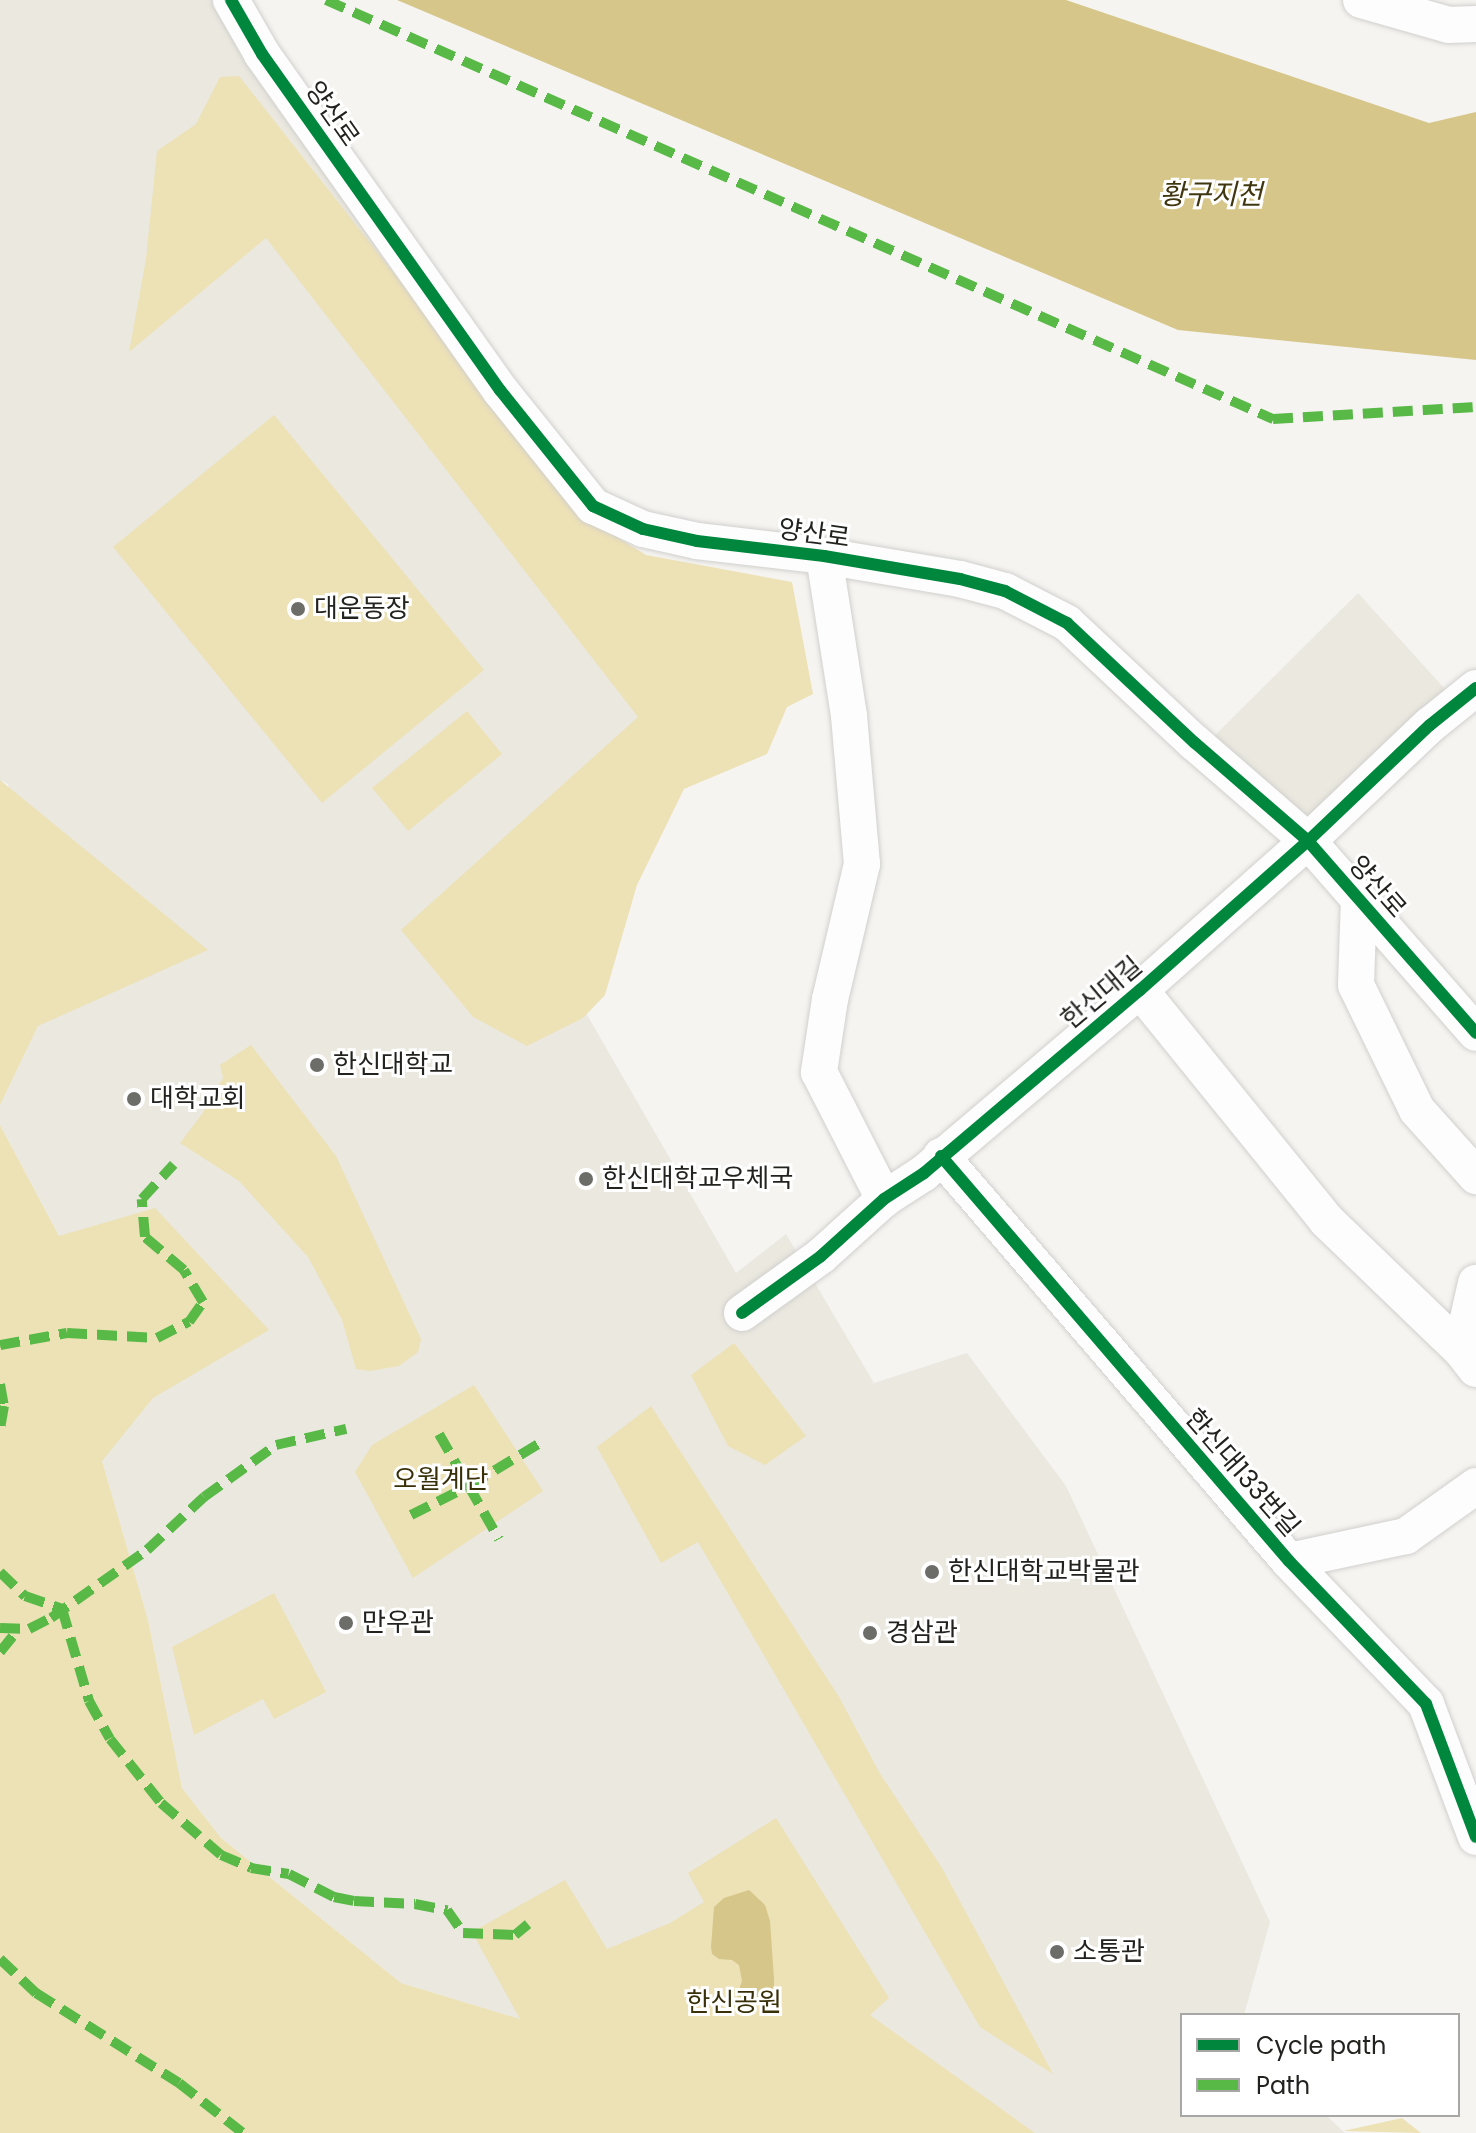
<!DOCTYPE html>
<html>
<head>
<meta charset="utf-8">
<style>
  body { margin:0 }
  #map { position:relative; width:1476px; height:2133px; overflow:hidden; background:#f5f4f1; font-family:Poppins,"Noto Sans KR",sans-serif }
  div>[style] { position:absolute }
  .built>* { inset:0; background:#eae8df }
  .green>* { inset:0; background:#ede1b6 }
  .water>* { inset:0; background:#d6c689 }
  .roads { filter:drop-shadow(0 0 2px #d1d0cd) drop-shadow(0 0 2px #d1d0cd) }
  .minor>* { height:36px; margin:-18px; padding:0 18px; transform-origin:18px; border-radius:18px; background:#fefdfd }
  .quiet>* { height:10px; margin-top:-5px; transform-origin:0; background:repeating-linear-gradient(90deg,#58b947 0 20px,transparent 0 30px) }
  .cycleway>* { height:12px; margin:-6px; padding:0 6px; transform-origin:6px; border-radius:6px; background:#00873e }
  .dots>* { width:22px; height:22px; translate:-50% -50%; box-sizing:border-box; border:4px solid #fff; border-radius:50% }
  span { translate:-50% -50%; white-space:nowrap; text-align:center; line-height:1.15; -webkit-text-stroke:6px #fff; paint-order:stroke }
  .street-label { font-size:26px; color:#22221f }
  .poi-label { font-size:26px; color:#22221f }
  .left { translate:0 -50%; text-align:left }
  .park-label { font-size:26px; color:#393009 }
  .water-label { font-size:28px; color:#403711; font-style:italic }
  .legend { position:absolute; left:1180px; top:2013px; width:280px; height:104px; box-sizing:border-box; background:#fff; border:2px solid #a7a7a5; margin:0; padding:10px 14px; list-style:none; font-size:24px; color:#22221f }
  .legend li { display:flex; align-items:center; gap:16px; height:40px }
  .legend b { width:40px; border:2px solid #a7a7a5 }
</style>
</head>
<body>
<div id="map">
  <div class="built">
    <i style="clip-path:polygon(0 0,214px 0,679px 651px,586px 1013px,736px 1273px,786px 1234px,874px 1383px,967px 1353px,1066px 1486px,1270px 1922px,1244px 2015px,1182px 2015px,1182px 2115px,1326px 2115px,1345px 2133px,1035px 2133px,869px 2015px,645px 2057px,401px 1983px,221px 1838px,182px 1788px,148px 1620px,102px 1461px,59px 1236px,0 1125px,0 1105px,38px 1026px,8px 784px,0 780px)"></i>
    <i style="clip-path:polygon(1358px 593px,1445px 689px,1300px 828px,1206px 744px)"></i>
  </div>
  <div class="green">
    <i style="clip-path:polygon(239px 76px,587px 519px,646px 555px,792px 582px,813px 694px,787px 707px,767px 754px,684px 789px,637px 885px,605px 995px,583px 1018px,527px 1046px,473px 1017px,401px 930px,638px 717px,266px 238px,129px 352px,146px 259px,157px 151px,196px 124px,220px 77px)"></i>
    <i style="clip-path:polygon(274px 415px,484px 670px,322px 803px,113px 547px)"></i>
    <i style="clip-path:polygon(467px 711px,502px 754px,408px 831px,372px 788px)"></i>
    <i style="clip-path:polygon(0 780px,208px 950px,38px 1026px,0 1105px)"></i>
    <i style="clip-path:polygon(251px 1045px,336px 1156px,421px 1339px,418px 1352px,399px 1366px,370px 1371px,356px 1369px,342px 1320px,308px 1257px,239px 1181px,180px 1143px,202px 1114px,223px 1078px,220px 1065px)"></i>
    <i style="clip-path:polygon(0 1125px,59px 1236px,155px 1208px,269px 1330px,153px 1398px,102px 1461px,148px 1620px,182px 1788px,221px 1838px,401px 1983px,520px 2019px,472px 1932px,565px 1880px,607px 1949px,670px 1923px,704px 1902px,688px 1873px,776px 1818px,889px 1998px,870px 2015px,1035px 2133px,0 2133px)"></i>
    <i style="clip-path:polygon(734px 1343px,806px 1436px,765px 1465px,728px 1446px,691px 1375px)"></i>
    <i style="clip-path:polygon(474px 1385px,543px 1491px,413px 1578px,355px 1472px,372px 1445px)"></i>
    <i style="clip-path:polygon(651px 1406px,839px 1697px,879px 1772px,942px 1868px,1053px 2074px,980px 2027px,698px 1542px,661px 1563px,597px 1447px)"></i>
    <i style="clip-path:polygon(274px 1593px,326px 1692px,274px 1719px,263px 1699px,194px 1735px,172px 1647px)"></i>
    <i style="clip-path:polygon(1402px 2118px,1421px 2133px,1343px 2131px)"></i>
  </div>
  <div class="water">
    <i style="clip-path:polygon(397px 0,1066px 0,1429px 123px,1476px 112px,1476px 360px,1178px 330px)"></i>
    <i style="clip-path:polygon(749px 1890px,765px 1905px,770px 1921px,774px 1979px,774px 1993px,752px 2003px,742px 2003px,737px 1995px,742px 1981px,739px 1965px,732px 1960px,719px 1959px,712px 1954px,711px 1947px,714px 1907px,724px 1898px)"></i>
  </div>
  <div class="roads">
    <div class="minor">
      <i style="left:231px;top:0;width:62px;rotate:60.1deg"></i>
      <i style="left:262px;top:54px;width:412px;rotate:54.7deg"></i>
      <i style="left:500px;top:390px;width:149px;rotate:51.3deg"></i>
      <i style="left:593px;top:506px;width:55px;rotate:24.7deg"></i>
      <i style="left:643px;top:529px;width:55px;rotate:12.5deg"></i>
      <i style="left:697px;top:541px;width:128px;rotate:6.7deg"></i>
      <i style="left:824px;top:556px;width:138px;rotate:9.6deg"></i>
      <i style="left:960px;top:579px;width:47px;rotate:14.9deg"></i>
      <i style="left:1005px;top:591px;width:70px;rotate:27.3deg"></i>
      <i style="left:1067px;top:623px;width:175px;rotate:43.2deg"></i>
      <i style="left:1195px;top:743px;width:150px;rotate:40.9deg"></i>
      <i style="left:1308px;top:841px;width:255px;rotate:48.8deg"></i>
      <i style="left:1361px;top:0;width:91px;rotate:15.9deg"></i>
      <i style="left:1449px;top:25px;width:27px;rotate:-2deg"></i>
      <i style="left:824px;top:556px;width:162px;rotate:81.1deg"></i>
      <i style="left:849px;top:716px;width:149px;rotate:85deg"></i>
      <i style="left:862px;top:864px;width:139px;rotate:103.3deg"></i>
      <i style="left:830px;top:999px;width:74px;rotate:98.6deg"></i>
      <i style="left:819px;top:1072px;width:143px;rotate:62.9deg"></i>
      <i style="left:1359px;top:899px;width:86px;rotate:92deg"></i>
      <i style="left:1356px;top:985px;width:139px;rotate:64deg"></i>
      <i style="left:1417px;top:1110px;width:89px;rotate:48.2deg"></i>
      <i style="left:1140px;top:990px;width:296px;rotate:51deg"></i>
      <i style="left:1326px;top:1220px;width:187px;rotate:43.9deg"></i>
      <i style="left:1461px;top:1350px;width:24px;rotate:52deg"></i>
      <i style="left:941px;top:1156px;width:534px;rotate:49.33deg"></i>
      <i style="left:1289px;top:1561px;width:198px;rotate:46.2deg"></i>
      <i style="left:1426px;top:1704px;width:142px;rotate:69.4deg"></i>
      <i style="left:742px;top:1313px;width:97px;rotate:-35.8deg"></i>
      <i style="left:821px;top:1256px;width:85px;rotate:-42.1deg"></i>
      <i style="left:884px;top:1199px;width:48px;rotate:-33deg"></i>
      <i style="left:924px;top:1173px;width:283px;rotate:-40.3deg"></i>
      <i style="left:1140px;top:990px;width:225px;rotate:-41.6deg"></i>
      <i style="left:1308px;top:841px;width:168px;rotate:-43.6deg"></i>
      <i style="left:1430px;top:725px;width:59px;rotate:-38.8deg"></i>
      <i style="left:1461px;top:1350px;width:69px;rotate:-77.4deg"></i>
      <i style="left:1289px;top:1561px;width:120px;rotate:-12.1deg"></i>
      <i style="left:1406px;top:1536px;width:86px;rotate:-35.5deg"></i>
    </div>
  </div>
  <div class="quiet">
    <i style="left:326px;top:0;width:1036px;rotate:23.87deg"></i>
    <i style="left:1273px;top:419px;width:203px;rotate:-3.4deg"></i>
    <i style="left:0;top:1345px;width:68px;rotate:-10.2deg"></i>
    <i style="left:67px;top:1333px;width:90px;rotate:3.2deg"></i>
    <i style="left:157px;top:1338px;width:36px;rotate:-27deg"></i>
    <i style="left:189px;top:1322px;width:24px;rotate:-55deg"></i>
    <i style="left:203px;top:1302px;width:37px;rotate:-121deg"></i>
    <i style="left:184px;top:1270px;width:51px;rotate:-139.8deg"></i>
    <i style="left:145px;top:1237px;width:38px;rotate:-95deg"></i>
    <i style="left:142px;top:1199px;width:47px;rotate:-47.6deg"></i>
    <i style="left:0;top:1384px;width:22px;rotate:80deg"></i>
    <i style="left:4px;top:1406px;width:23px;rotate:100deg"></i>
    <i style="left:439px;top:1434px;width:121px;rotate:60.3deg"></i>
    <i style="left:411px;top:1515px;width:65px;rotate:-26.6deg"></i>
    <i style="left:469px;top:1486px;width:83px;rotate:-31.2deg"></i>
    <i style="left:0;top:1572px;width:35px;rotate:44deg"></i>
    <i style="left:25px;top:1596px;width:39px;rotate:19deg"></i>
    <i style="left:62px;top:1609px;width:96px;rotate:73.6deg"></i>
    <i style="left:89px;top:1701px;width:43px;rotate:61.1deg"></i>
    <i style="left:110px;top:1739px;width:82px;rotate:51.4deg"></i>
    <i style="left:161px;top:1803px;width:79px;rotate:40.9deg"></i>
    <i style="left:221px;top:1855px;width:33px;rotate:23deg"></i>
    <i style="left:251px;top:1868px;width:38px;rotate:9deg"></i>
    <i style="left:289px;top:1874px;width:51px;rotate:27.1deg"></i>
    <i style="left:334px;top:1897px;width:20px;rotate:11deg"></i>
    <i style="left:354px;top:1901px;width:61px;rotate:2.8deg"></i>
    <i style="left:415px;top:1904px;width:33px;rotate:11deg"></i>
    <i style="left:447px;top:1910px;width:28px;rotate:55deg"></i>
    <i style="left:463px;top:1933px;width:52px;rotate:2.2deg"></i>
    <i style="left:515px;top:1935px;width:17px;rotate:-40deg"></i>
    <i style="left:0;top:1628px;width:29px;rotate:2deg"></i>
    <i style="left:29px;top:1629px;width:25px;rotate:-27deg"></i>
    <i style="left:51px;top:1618px;width:118px;rotate:-35.3deg"></i>
    <i style="left:147px;top:1550px;width:78px;rotate:-42.9deg"></i>
    <i style="left:204px;top:1497px;width:89px;rotate:-35.8deg"></i>
    <i style="left:276px;top:1445px;width:72px;rotate:-12.9deg"></i>
    <i style="left:0;top:1652px;width:27px;rotate:-51deg"></i>
    <i style="left:0;top:1959px;width:50px;rotate:43.4deg"></i>
    <i style="left:36px;top:1993px;width:169px;rotate:32.2deg"></i>
    <i style="left:179px;top:2083px;width:81px;rotate:38deg"></i>
  </div>
  <div class="cycleway">
    <i style="left:231px;top:0;width:62px;rotate:60.1deg"></i>
    <i style="left:262px;top:54px;width:412px;rotate:54.7deg"></i>
    <i style="left:500px;top:390px;width:149px;rotate:51.3deg"></i>
    <i style="left:593px;top:506px;width:55px;rotate:24.7deg"></i>
    <i style="left:643px;top:529px;width:55px;rotate:12.5deg"></i>
    <i style="left:697px;top:541px;width:128px;rotate:6.7deg"></i>
    <i style="left:824px;top:556px;width:138px;rotate:9.6deg"></i>
    <i style="left:960px;top:579px;width:47px;rotate:14.9deg"></i>
    <i style="left:1005px;top:591px;width:70px;rotate:27.3deg"></i>
    <i style="left:1067px;top:623px;width:175px;rotate:43.2deg"></i>
    <i style="left:1195px;top:743px;width:150px;rotate:40.9deg"></i>
    <i style="left:1308px;top:841px;width:255px;rotate:48.8deg"></i>
    <i style="left:941px;top:1156px;width:534px;rotate:49.33deg"></i>
    <i style="left:1289px;top:1561px;width:198px;rotate:46.2deg"></i>
    <i style="left:1426px;top:1704px;width:142px;rotate:69.4deg"></i>
    <i style="left:742px;top:1313px;width:97px;rotate:-35.8deg"></i>
    <i style="left:821px;top:1256px;width:85px;rotate:-42.1deg"></i>
    <i style="left:884px;top:1199px;width:48px;rotate:-33deg"></i>
    <i style="left:924px;top:1173px;width:283px;rotate:-40.3deg"></i>
    <i style="left:1140px;top:990px;width:225px;rotate:-41.6deg"></i>
    <i style="left:1308px;top:841px;width:168px;rotate:-43.6deg"></i>
    <i style="left:1430px;top:725px;width:59px;rotate:-38.8deg"></i>
  </div>
  <div class="dots">
    <i style="left:298px;top:609px;background:#6c6c68"></i>
    <i style="left:317px;top:1065px;background:#6c6c68"></i>
    <i style="left:134px;top:1099px;background:#6c6c68"></i>
    <i style="left:586px;top:1179px;background:#6c6c68"></i>
    <i style="left:932px;top:1572px;background:#6c6c68"></i>
    <i style="left:346px;top:1623px;background:#6c6c68"></i>
    <i style="left:870px;top:1633px;background:#6c6c68"></i>
    <i style="left:1057px;top:1952px;background:#6c6c68"></i>
  </div>
  <div class="street-label">
    <span style="left:332px;top:114px;rotate:55deg">양산로</span>
    <span style="left:814px;top:534px;rotate:8deg">양산로</span>
    <span style="left:1377px;top:887px;rotate:49deg">양산로</span>
    <span style="left:1102px;top:993px;rotate:-40deg">한신대길</span>
    <span style="left:1242px;top:1473px;rotate:49deg">한신대133번길</span>
  </div>
  <div class="poi-label">
    <span class="left" style="left:314px;top:609px">대운동장</span>
    <span class="left" style="left:333px;top:1065px">한신대학교</span>
    <span class="left" style="left:150px;top:1099px">대학교회</span>
    <span class="left" style="left:602px;top:1179px">한신대학교우체국</span>
    <span class="left" style="left:948px;top:1572px">한신대학교박물관</span>
    <span class="left" style="left:362px;top:1623px">만우관</span>
    <span class="left" style="left:886px;top:1633px">경삼관</span>
    <span class="left" style="left:1073px;top:1952px">소통관</span>
  </div>
  <div class="park-label">
    <span style="left:441px;top:1480px">오월계단</span>
    <span style="left:734px;top:2003px">한신공원</span>
  </div>
  <div class="water-label">
    <span style="left:1211px;top:195px">황구지천</span>
  </div>
  <ul class="legend">
  <li><b style="height:10px;background:#00873e"></b>Cycle path</li>
  <li><b style="height:10px;background:#58b947"></b>Path</li>
  </ul>
</div>
</body>
</html>
